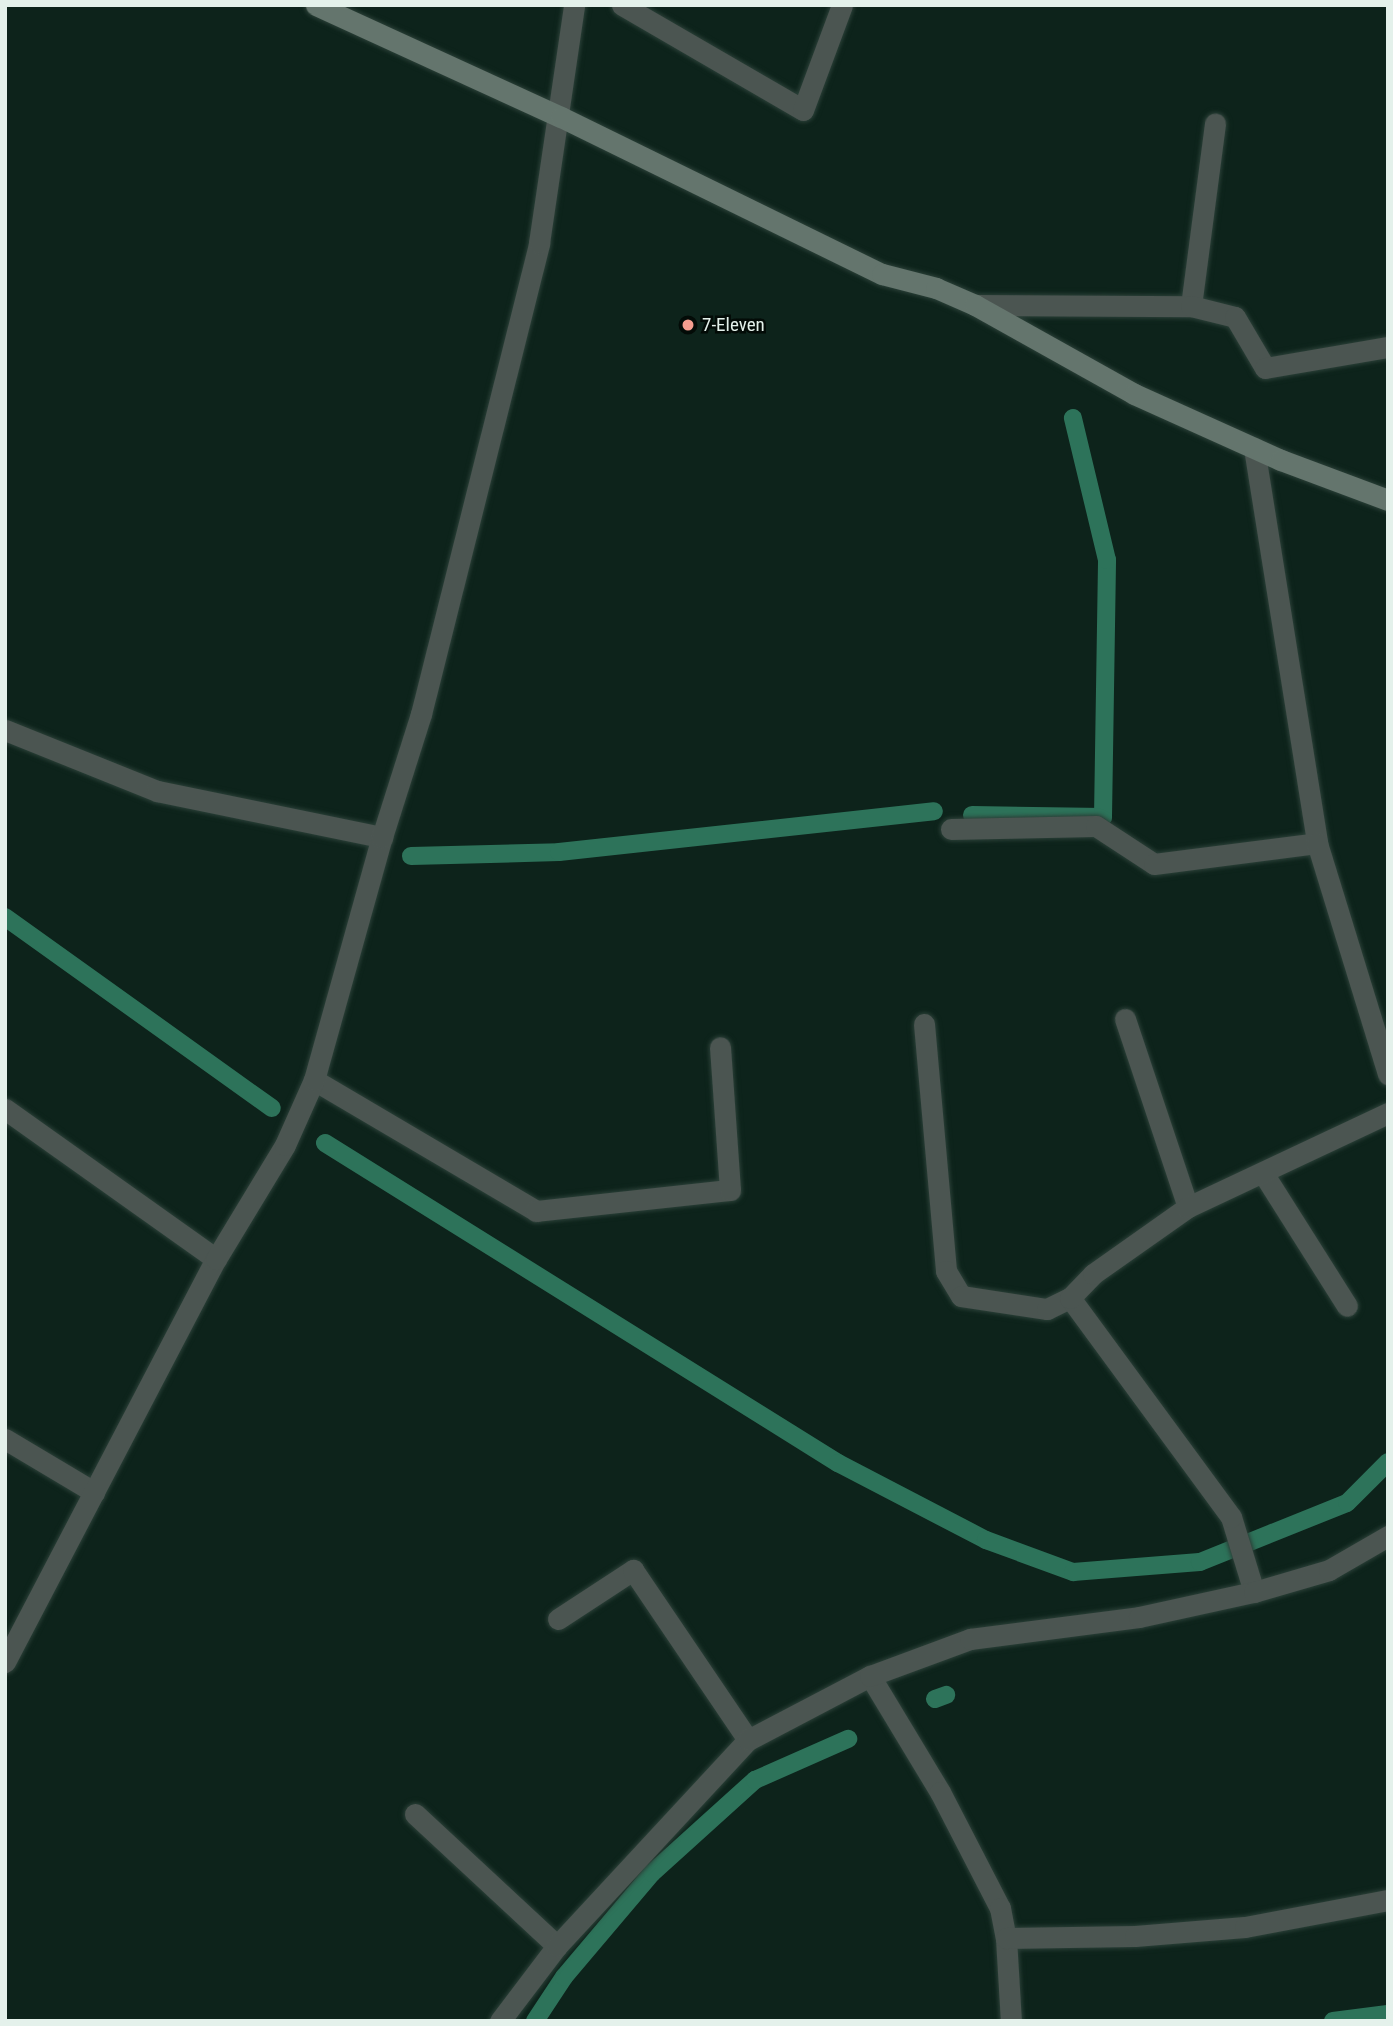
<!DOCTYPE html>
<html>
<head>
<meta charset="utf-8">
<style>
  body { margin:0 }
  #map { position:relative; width:1393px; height:2026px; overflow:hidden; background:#0d231b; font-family:"Roboto Condensed",sans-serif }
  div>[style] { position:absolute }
  .stream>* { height:18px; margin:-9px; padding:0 9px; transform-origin:9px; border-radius:9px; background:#2d735a }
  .roads { filter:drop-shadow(0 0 2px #2b4038) drop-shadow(0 0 2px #2b4038) }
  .lane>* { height:21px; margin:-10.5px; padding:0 10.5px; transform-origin:10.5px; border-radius:10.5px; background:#4b5551 }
  .street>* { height:21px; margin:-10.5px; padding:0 10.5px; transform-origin:10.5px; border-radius:10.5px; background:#4b5551 }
  .secondary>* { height:21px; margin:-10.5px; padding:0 10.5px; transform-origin:10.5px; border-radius:10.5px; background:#64756d }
  .dots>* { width:19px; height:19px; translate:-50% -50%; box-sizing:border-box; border:4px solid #030b07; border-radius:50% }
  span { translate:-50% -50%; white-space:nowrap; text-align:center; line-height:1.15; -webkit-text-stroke:5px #030b07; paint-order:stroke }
  .poi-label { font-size:19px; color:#e4f1eb }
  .left { translate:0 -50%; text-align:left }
  .frame { position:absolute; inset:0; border:7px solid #e4f1eb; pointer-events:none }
</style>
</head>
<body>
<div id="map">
  <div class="stream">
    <i style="left:972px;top:815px;width:131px;rotate:0.9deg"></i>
    <i style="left:1103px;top:817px;width:257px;rotate:-89.1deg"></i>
    <i style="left:1107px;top:560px;width:146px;rotate:-103.5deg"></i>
    <i style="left:411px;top:856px;width:148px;rotate:-1.5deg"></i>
    <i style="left:559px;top:852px;width:377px;rotate:-6.2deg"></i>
    <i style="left:5px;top:917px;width:328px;rotate:35.6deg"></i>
    <i style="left:325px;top:1143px;width:605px;rotate:31.96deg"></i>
    <i style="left:838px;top:1463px;width:167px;rotate:27.5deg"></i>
    <i style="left:986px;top:1540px;width:93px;rotate:20.2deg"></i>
    <i style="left:1073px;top:1572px;width:127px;rotate:-4.5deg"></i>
    <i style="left:1200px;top:1562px;width:158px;rotate:-21.9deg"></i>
    <i style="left:1347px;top:1503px;width:58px;rotate:-45deg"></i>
    <i style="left:935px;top:1699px;width:12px;rotate:-20deg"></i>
    <i style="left:535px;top:2021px;width:53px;rotate:-56.6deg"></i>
    <i style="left:564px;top:1977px;width:136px;rotate:-49.8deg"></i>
    <i style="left:652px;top:1873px;width:139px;rotate:-42.1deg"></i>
    <i style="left:755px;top:1780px;width:102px;rotate:-23.8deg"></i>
    <i style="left:1333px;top:2021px;width:55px;rotate:-7.3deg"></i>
  </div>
  <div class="roads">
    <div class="lane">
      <i style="left:622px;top:5px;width:209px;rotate:30.1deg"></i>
      <i style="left:803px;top:110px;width:112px;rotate:-69.6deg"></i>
      <i style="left:1191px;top:306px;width:184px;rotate:-82.5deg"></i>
      <i style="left:951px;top:829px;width:145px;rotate:-1.2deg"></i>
      <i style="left:1096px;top:826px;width:69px;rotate:33.2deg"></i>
      <i style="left:1154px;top:864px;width:164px;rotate:-7.3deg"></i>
      <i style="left:1125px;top:1019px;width:198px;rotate:71.5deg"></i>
      <i style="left:924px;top:1024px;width:248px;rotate:84.9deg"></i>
      <i style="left:946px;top:1271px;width:29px;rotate:59deg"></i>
      <i style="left:961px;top:1296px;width:87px;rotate:8.6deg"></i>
      <i style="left:1047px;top:1309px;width:25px;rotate:-26deg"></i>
      <i style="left:314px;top:1080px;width:258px;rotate:30.5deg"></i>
      <i style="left:536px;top:1211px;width:195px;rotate:-6.2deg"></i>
      <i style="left:730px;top:1190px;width:143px;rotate:-94deg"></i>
      <i style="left:5px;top:1109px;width:259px;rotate:35.4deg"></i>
      <i style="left:1263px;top:1173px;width:157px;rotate:57.7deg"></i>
      <i style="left:558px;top:1619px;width:90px;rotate:-33.2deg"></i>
      <i style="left:633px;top:1570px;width:205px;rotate:55.9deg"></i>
      <i style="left:415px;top:1814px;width:194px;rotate:42.9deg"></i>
      <i style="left:1006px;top:1938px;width:83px;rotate:86.6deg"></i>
    </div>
    <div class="street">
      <i style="left:975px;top:305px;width:216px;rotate:0.3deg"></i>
      <i style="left:1191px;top:306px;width:45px;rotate:14deg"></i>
      <i style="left:1235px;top:317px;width:59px;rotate:59.5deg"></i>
      <i style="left:1265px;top:368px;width:125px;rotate:-9.7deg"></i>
      <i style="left:1254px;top:448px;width:400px;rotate:80.9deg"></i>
      <i style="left:1317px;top:843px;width:242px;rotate:72.9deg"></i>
      <i style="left:5px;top:730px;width:164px;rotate:21.9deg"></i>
      <i style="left:157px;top:791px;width:230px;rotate:11.6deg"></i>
      <i style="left:5px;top:1439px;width:104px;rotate:30.8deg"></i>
      <i style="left:1254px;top:1592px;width:78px;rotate:-107deg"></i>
      <i style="left:1231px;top:1517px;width:272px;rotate:-126.3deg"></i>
      <i style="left:1070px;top:1298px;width:33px;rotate:-46deg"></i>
      <i style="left:1093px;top:1274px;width:116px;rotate:-35.2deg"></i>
      <i style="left:1188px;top:1207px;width:221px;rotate:-25.2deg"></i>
      <i style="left:5px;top:1662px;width:455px;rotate:-62.4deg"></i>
      <i style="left:216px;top:1259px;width:133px;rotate:-58.8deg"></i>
      <i style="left:285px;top:1145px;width:71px;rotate:-66deg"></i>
      <i style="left:314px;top:1080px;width:252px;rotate:-74.4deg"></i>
      <i style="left:382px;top:837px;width:129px;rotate:-72.4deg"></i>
      <i style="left:421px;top:714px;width:486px;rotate:-75.9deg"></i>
      <i style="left:539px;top:243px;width:241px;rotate:-81.6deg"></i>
      <i style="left:870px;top:1676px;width:135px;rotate:58.9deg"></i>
      <i style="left:940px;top:1792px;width:131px;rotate:62.7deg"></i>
      <i style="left:1000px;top:1908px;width:31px;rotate:79deg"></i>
      <i style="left:1006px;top:1938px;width:129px;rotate:-0.9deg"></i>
      <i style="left:1135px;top:1936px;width:110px;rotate:-4.7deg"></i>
      <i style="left:1245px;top:1927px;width:146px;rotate:-10.7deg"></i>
      <i style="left:500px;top:2021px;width:94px;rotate:-52.8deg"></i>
      <i style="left:557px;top:1946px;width:281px;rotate:-47.2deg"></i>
      <i style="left:748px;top:1740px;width:138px;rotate:-27.7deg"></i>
      <i style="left:870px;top:1676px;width:107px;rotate:-20.3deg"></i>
      <i style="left:970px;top:1639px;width:170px;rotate:-7.4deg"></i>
      <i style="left:1139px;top:1617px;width:118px;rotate:-12.3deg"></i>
      <i style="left:1254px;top:1592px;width:78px;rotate:-16.3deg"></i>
      <i style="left:1329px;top:1570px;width:68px;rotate:-30deg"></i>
    </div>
    <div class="secondary">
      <i style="left:316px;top:5px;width:269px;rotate:24.6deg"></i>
      <i style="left:561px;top:117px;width:357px;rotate:26.1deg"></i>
      <i style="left:882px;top:274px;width:56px;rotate:14.5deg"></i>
      <i style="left:936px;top:288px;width:43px;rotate:23.6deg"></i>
      <i style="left:975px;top:305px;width:182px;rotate:29.2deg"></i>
      <i style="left:1134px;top:394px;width:161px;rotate:24.2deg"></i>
      <i style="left:1281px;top:460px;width:114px;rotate:20.5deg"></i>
    </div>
  </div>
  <div class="dots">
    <i style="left:688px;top:325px;background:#f59d8f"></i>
  </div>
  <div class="poi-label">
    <span class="left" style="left:702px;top:325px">7-Eleven</span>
  </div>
  <div class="frame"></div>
</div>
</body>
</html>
